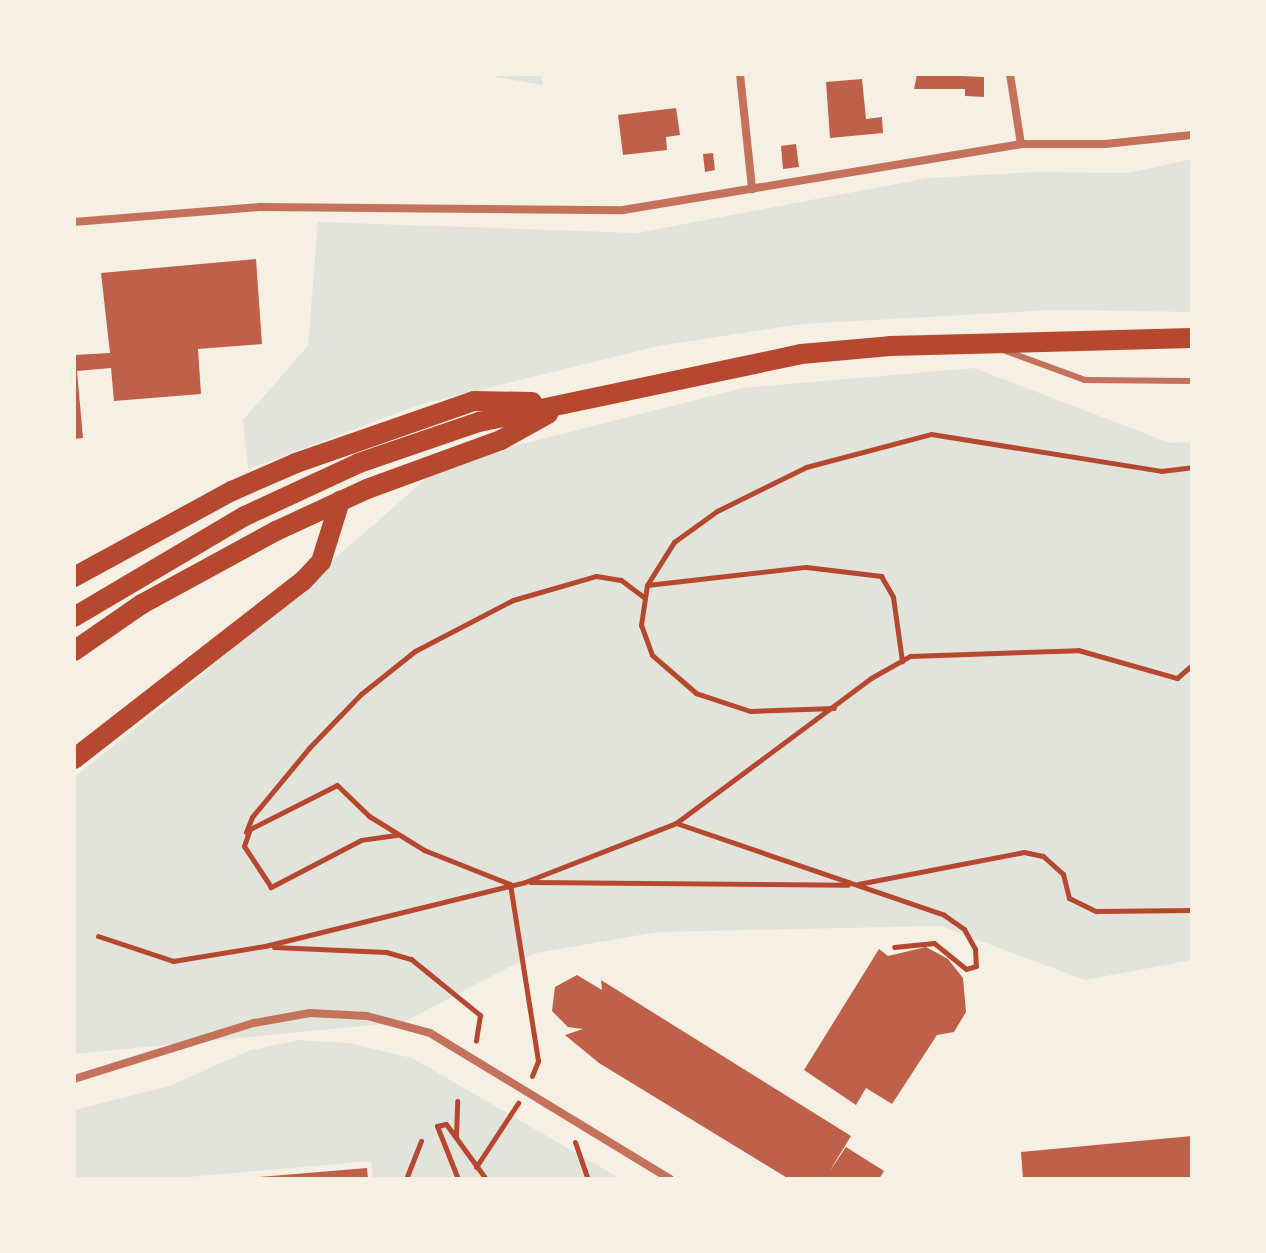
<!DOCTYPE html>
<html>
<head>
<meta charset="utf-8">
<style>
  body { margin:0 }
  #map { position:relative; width:1266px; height:1253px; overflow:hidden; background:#f6efe4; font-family:"PT Serif",serif }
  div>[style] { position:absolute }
  .green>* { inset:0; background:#e2e4dc }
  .building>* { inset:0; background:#bf614a }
  .path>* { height:5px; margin:-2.5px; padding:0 2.5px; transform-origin:2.5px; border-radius:2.5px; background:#b5482f }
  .service>* { height:6px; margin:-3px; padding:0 3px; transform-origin:3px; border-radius:3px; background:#c5725c }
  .minor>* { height:8px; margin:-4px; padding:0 4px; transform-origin:4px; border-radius:4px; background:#c5725c }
  .primary>* { height:20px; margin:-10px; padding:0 10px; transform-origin:10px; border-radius:10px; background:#b5482f }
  span { translate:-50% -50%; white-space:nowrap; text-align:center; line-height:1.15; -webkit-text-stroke:8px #f6efe4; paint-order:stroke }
  .frame { position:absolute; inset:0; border:76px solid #f6efe4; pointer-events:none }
</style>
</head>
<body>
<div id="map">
  <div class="green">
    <i style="clip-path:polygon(480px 74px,541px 74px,543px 85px)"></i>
    <i style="clip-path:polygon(1192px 159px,1192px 312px,1054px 310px,802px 324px,658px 346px,419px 405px,248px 469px,243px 420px,308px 346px,318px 222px,637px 233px,928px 178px,1035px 172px,1129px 173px)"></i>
    <i style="clip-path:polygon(974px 368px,1170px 443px,1192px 442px,1192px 960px,1085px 980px,941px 926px,658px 932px,536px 953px,404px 1022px,74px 1054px,74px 777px,201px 676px,443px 464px,743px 388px)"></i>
    <i style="clip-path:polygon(298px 1040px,348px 1043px,412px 1058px,621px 1179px,373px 1179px,371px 1161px,165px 1179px,74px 1179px,74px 1110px,169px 1086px,248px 1051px)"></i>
  </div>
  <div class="building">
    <i style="clip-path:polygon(917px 74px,984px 77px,984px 97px,965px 96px,965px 89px,914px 89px)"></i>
    <i style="clip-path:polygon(862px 79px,866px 119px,882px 117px,883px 133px,830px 138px,826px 82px)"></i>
    <i style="clip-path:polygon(676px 108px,680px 135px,666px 137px,667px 150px,623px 155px,618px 115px)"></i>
    <i style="clip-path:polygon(796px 144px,799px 167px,783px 169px,781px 146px)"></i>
    <i style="clip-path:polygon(713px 153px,715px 170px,705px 172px,703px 154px)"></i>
    <i style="clip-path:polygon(256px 259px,262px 344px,198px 349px,201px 394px,114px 401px,111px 368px,77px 371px,83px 438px,74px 439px,74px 355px,110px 353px,101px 273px)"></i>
    <i style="clip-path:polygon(926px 947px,948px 959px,963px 978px,966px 1012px,954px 1032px,937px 1035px,892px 1104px,866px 1088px,856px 1105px,804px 1070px,879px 949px,888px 956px)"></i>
    <i style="clip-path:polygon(577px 975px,602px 990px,601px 980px,851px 1136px,829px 1172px,846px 1147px,884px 1171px,879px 1179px,789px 1179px,599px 1063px,565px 1035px,583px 1029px,568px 1027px,552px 1011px,555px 987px)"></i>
    <i style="clip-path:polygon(1192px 1136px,1192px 1179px,1023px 1179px,1021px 1152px)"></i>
    <i style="clip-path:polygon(367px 1168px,368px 1179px,259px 1179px,259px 1177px)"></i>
  </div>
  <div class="path">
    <i style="left:647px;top:585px;width:160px;rotate:-6.5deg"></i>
    <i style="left:806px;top:567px;width:76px;rotate:6.8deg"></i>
    <i style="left:881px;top:576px;width:24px;rotate:60deg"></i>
    <i style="left:893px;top:597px;width:65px;rotate:82deg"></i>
    <i style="left:834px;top:708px;width:84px;rotate:178deg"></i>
    <i style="left:750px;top:711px;width:57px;rotate:-161.6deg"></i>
    <i style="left:696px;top:693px;width:58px;rotate:-139.2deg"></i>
    <i style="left:652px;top:655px;width:32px;rotate:-110deg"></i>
    <i style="left:641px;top:625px;width:40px;rotate:-81.5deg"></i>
    <i style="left:647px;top:585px;width:51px;rotate:-57.9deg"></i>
    <i style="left:674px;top:542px;width:53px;rotate:-35.8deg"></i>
    <i style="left:717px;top:511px;width:99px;rotate:-26.3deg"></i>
    <i style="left:806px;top:467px;width:129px;rotate:-14.8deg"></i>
    <i style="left:931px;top:434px;width:233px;rotate:9.1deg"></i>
    <i style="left:1161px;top:471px;width:31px;rotate:-7deg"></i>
    <i style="left:676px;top:823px;width:243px;rotate:-36.6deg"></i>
    <i style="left:871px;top:678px;width:45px;rotate:-29.4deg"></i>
    <i style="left:910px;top:656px;width:168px;rotate:-2deg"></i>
    <i style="left:1078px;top:650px;width:103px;rotate:15.8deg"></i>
    <i style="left:1177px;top:678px;width:20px;rotate:-41deg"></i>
    <i style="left:246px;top:832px;width:16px;rotate:-68deg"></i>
    <i style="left:252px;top:817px;width:89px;rotate:-50.4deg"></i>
    <i style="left:309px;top:748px;width:75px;rotate:-46.1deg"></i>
    <i style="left:361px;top:694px;width:69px;rotate:-38.5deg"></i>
    <i style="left:415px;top:651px;width:110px;rotate:-27.5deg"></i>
    <i style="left:513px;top:600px;width:86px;rotate:-16.1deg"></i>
    <i style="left:596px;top:576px;width:25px;rotate:9deg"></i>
    <i style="left:621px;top:580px;width:30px;rotate:37deg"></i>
    <i style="left:396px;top:835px;width:35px;rotate:172deg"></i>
    <i style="left:361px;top:840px;width:102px;rotate:152.4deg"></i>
    <i style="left:271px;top:887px;width:49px;rotate:-123.4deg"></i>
    <i style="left:244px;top:846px;width:18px;rotate:-71deg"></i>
    <i style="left:250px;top:829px;width:97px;rotate:-26.8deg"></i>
    <i style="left:337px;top:785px;width:45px;rotate:44.1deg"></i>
    <i style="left:369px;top:816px;width:65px;rotate:31.7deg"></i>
    <i style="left:424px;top:850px;width:92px;rotate:21.6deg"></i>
    <i style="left:510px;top:884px;width:179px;rotate:81deg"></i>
    <i style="left:538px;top:1061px;width:16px;rotate:112deg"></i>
    <i style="left:530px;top:882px;width:318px;rotate:0.5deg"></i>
    <i style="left:858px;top:884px;width:169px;rotate:-10.9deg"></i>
    <i style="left:1024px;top:852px;width:19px;rotate:12deg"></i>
    <i style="left:1043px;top:856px;width:27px;rotate:42deg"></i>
    <i style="left:1063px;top:874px;width:25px;rotate:76deg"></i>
    <i style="left:1069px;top:898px;width:30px;rotate:26deg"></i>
    <i style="left:1096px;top:911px;width:96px;rotate:-0.6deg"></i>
    <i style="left:98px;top:936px;width:79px;rotate:18.4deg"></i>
    <i style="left:173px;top:961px;width:93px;rotate:-9.3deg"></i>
    <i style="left:265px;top:946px;width:268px;rotate:-13.8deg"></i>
    <i style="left:525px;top:882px;width:162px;rotate:-21.3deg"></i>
    <i style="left:676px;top:823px;width:283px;rotate:18.9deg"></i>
    <i style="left:944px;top:915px;width:24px;rotate:35deg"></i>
    <i style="left:964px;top:929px;width:23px;rotate:61deg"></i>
    <i style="left:975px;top:949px;width:17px;rotate:87deg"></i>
    <i style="left:976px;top:966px;width:10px;rotate:163deg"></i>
    <i style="left:966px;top:969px;width:41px;rotate:-140.9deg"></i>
    <i style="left:934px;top:943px;width:40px;rotate:174.3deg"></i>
    <i style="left:274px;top:947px;width:112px;rotate:2.6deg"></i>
    <i style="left:386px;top:952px;width:26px;rotate:16deg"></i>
    <i style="left:411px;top:959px;width:89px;rotate:39.1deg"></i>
    <i style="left:480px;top:1015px;width:26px;rotate:99deg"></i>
    <i style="left:456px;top:1136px;width:35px;rotate:-88deg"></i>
    <i style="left:575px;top:1142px;width:39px;rotate:71deg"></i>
    <i style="left:476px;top:1167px;width:77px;rotate:-56.7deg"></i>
    <i style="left:406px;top:1179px;width:41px;rotate:-68.5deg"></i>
    <i style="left:458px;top:1179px;width:57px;rotate:-111.6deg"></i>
    <i style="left:437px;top:1126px;width:9px;rotate:-13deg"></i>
    <i style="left:446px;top:1124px;width:68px;rotate:54deg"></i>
  </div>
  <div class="service">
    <i style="left:1003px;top:350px;width:87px;rotate:20.1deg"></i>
    <i style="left:1085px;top:380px;width:107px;rotate:0.5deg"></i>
  </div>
  <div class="minor">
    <i style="left:740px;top:74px;width:116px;rotate:84deg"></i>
    <i style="left:1010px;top:74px;width:71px;rotate:81.1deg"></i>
    <i style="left:74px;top:222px;width:187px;rotate:-4.6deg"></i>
    <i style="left:260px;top:207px;width:363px;rotate:0.5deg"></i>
    <i style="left:623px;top:210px;width:403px;rotate:-9.4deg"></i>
    <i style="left:1021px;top:144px;width:84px"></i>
    <i style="left:1105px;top:144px;width:87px;rotate:-5.9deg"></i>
    <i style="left:74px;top:1079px;width:189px;rotate:-17.3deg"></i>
    <i style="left:254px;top:1023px;width:57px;rotate:-10.1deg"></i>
    <i style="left:310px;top:1013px;width:57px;rotate:3deg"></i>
    <i style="left:367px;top:1016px;width:65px;rotate:15.1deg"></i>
    <i style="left:430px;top:1033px;width:281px;rotate:31.3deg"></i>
  </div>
  <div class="primary">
    <i style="left:74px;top:577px;width:180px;rotate:-28.6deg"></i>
    <i style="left:232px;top:491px;width:70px;rotate:-23.6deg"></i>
    <i style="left:296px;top:463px;width:188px;rotate:-19.2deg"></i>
    <i style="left:474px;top:401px;width:58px;rotate:1deg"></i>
    <i style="left:74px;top:617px;width:199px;rotate:-30.6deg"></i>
    <i style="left:245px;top:516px;width:126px;rotate:-24.9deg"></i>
    <i style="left:359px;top:463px;width:127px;rotate:-18.9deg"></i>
    <i style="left:479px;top:422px;width:329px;rotate:-11.9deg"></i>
    <i style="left:801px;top:354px;width:89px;rotate:-5.1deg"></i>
    <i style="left:890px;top:346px;width:302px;rotate:-1.5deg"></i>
    <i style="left:74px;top:651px;width:83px;rotate:-34.7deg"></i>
    <i style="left:142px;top:604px;width:153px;rotate:-28.6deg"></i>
    <i style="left:276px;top:531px;width:100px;rotate:-24.8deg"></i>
    <i style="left:367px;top:489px;width:143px;rotate:-20.1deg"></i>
    <i style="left:501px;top:440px;width:54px;rotate:-29deg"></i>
    <i style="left:74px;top:759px;width:290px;rotate:-37.9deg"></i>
    <i style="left:303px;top:581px;width:26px;rotate:-47deg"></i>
    <i style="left:321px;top:562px;width:64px;rotate:-72.7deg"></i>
  </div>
  <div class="frame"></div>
</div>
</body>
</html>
